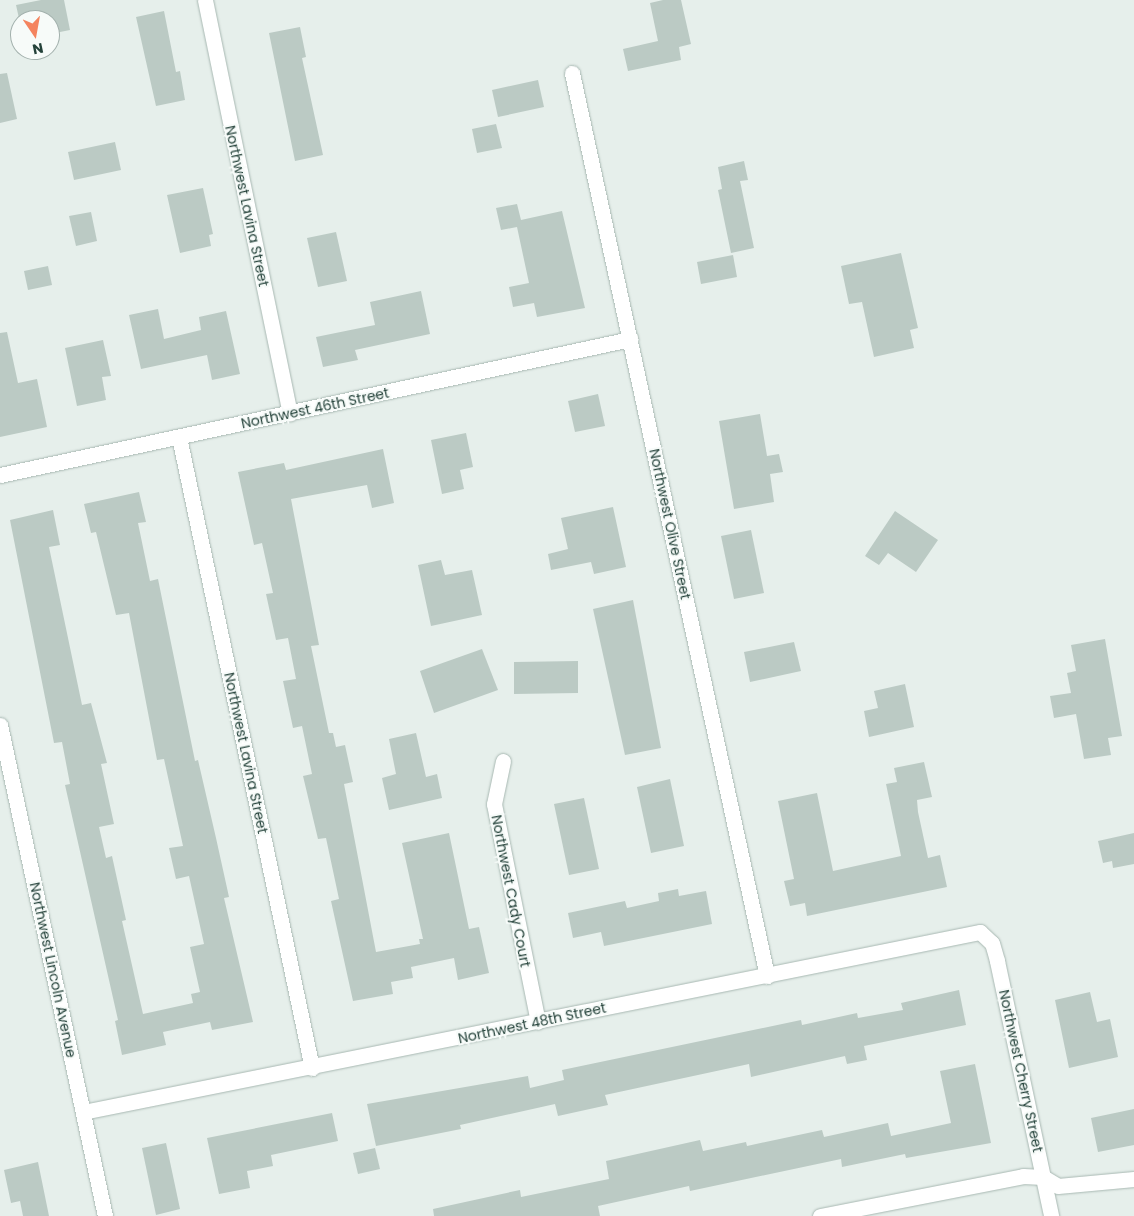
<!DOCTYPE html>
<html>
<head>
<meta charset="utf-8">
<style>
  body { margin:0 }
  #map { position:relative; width:1134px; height:1216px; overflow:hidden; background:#e6efeb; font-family:Poppins,sans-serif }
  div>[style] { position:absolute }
  .building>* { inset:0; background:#bbcac4 }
  .roads { filter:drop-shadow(0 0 1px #a8b8b2) drop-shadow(0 0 1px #a8b8b2) }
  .minor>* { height:15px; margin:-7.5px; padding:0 7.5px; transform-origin:7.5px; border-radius:7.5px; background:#fff }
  span { translate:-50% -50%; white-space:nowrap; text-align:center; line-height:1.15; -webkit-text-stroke:4px #f7fbf9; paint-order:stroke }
  .street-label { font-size:14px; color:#24423a }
  .north { position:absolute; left:10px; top:10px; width:50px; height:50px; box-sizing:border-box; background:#f7fbf9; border:1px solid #a3b1ad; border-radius:50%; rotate:168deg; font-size:14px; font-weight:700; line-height:20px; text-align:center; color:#24423a }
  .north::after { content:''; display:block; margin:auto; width:18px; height:22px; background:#f4845f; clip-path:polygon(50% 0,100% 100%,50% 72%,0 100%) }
</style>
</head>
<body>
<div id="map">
  <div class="building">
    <i style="clip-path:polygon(41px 0,64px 0,70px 30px,50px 34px,50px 20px,20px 20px,20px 23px,16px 5px)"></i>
    <i style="clip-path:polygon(663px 0,681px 0,691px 44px,679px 47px,681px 60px,628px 71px,623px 49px,658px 41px,650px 3px)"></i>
    <i style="clip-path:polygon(164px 11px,176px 72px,180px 71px,185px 100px,156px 106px,136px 17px)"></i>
    <i style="clip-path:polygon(300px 27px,306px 57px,302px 58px,323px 155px,295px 161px,269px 33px)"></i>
    <i style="clip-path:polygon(7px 73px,17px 119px,0 123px,0 74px)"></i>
    <i style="clip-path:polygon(538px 80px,544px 107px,498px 117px,492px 90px)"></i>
    <i style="clip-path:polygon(496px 124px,502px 148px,477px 153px,472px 129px)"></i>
    <i style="clip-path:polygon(115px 142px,121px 170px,74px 180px,68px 152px)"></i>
    <i style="clip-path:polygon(744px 161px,748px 180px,740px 181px,754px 248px,731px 253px,718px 190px,722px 189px,718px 167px)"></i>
    <i style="clip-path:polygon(203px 188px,213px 234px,209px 235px,211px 246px,180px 253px,167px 195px)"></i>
    <i style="clip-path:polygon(517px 204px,521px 220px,562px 211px,585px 308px,537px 317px,534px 303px,513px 307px,509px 287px,529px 283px,517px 227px,501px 230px,496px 208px)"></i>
    <i style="clip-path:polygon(91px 212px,97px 241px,76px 246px,69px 216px)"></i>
    <i style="clip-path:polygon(336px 232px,347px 281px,318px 287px,307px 238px)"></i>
    <i style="clip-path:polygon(901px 253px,918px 328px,910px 330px,914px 348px,874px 357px,862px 302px,849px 304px,841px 266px)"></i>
    <i style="clip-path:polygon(733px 255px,737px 277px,701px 284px,697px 262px)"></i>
    <i style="clip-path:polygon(48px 266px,52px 285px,28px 290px,24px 271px)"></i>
    <i style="clip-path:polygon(421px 291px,430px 334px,355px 350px,358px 360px,323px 367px,316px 337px,375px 325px,370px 302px)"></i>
    <i style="clip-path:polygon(158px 309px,164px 339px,201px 330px,199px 317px,226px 311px,240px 374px,212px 380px,207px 355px,141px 369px,129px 315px)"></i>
    <i style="clip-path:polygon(7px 332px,18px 383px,37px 379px,47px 427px,0 437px,0 333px)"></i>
    <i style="clip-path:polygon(103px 340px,111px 376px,102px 377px,106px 400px,77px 406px,65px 348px)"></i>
    <i style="clip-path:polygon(598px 394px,605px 426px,575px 432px,568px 401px)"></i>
    <i style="clip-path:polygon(760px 414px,767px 456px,779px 454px,783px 472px,770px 474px,774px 502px,734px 509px,719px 421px)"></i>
    <i style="clip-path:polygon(466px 433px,473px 467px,460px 470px,464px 489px,442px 494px,431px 440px)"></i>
    <i style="clip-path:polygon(383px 449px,394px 503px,372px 508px,367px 485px,291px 499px,319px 645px,311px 646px,329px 733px,333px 733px,336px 747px,345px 745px,353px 782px,344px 784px,376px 952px,420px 944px,419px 939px,423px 939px,402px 843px,449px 833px,469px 929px,479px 927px,489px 973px,458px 980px,454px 958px,411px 967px,413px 978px,391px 982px,393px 994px,353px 1001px,331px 901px,339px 899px,326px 838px,318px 839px,303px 776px,312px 774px,302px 726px,293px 728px,283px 681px,296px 679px,288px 638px,276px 640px,266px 594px,273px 593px,262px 543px,254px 545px,238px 472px,284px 463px,286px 470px)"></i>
    <i style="clip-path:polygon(139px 492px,146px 522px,138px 523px,150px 581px,158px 579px,195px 761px,198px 760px,216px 838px,229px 897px,224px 898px,253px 1022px,212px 1030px,210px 1022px,163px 1032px,166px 1045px,122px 1055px,115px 1021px,118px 1020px,65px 785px,70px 784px,62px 742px,54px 743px,10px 520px,53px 510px,60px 545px,49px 547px,82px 705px,91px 703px,107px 763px,101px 764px,114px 824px,99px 827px,106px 858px,112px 856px,126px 920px,122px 921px,143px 1014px,193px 1003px,191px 994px,200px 992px,190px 947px,204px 944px,189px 876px,176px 879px,169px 848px,183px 846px,164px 759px,157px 760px,129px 613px,116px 615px,96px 532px,91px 533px,84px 504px)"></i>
    <i style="clip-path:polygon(613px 507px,626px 567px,594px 574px,591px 562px,551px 570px,548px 554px,568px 549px,561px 518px)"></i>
    <i style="clip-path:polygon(895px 511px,938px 540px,916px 572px,888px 553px,879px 565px,865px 556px)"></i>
    <i style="clip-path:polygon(751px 530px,764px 593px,734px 599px,721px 536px)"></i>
    <i style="clip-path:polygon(441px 560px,445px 575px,472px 570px,482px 615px,431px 626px,418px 565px)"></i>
    <i style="clip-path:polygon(633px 600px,661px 748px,625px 755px,593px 609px)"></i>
    <i style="clip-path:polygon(1105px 639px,1122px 736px,1108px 738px,1111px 755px,1084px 759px,1076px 714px,1054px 718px,1050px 696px,1071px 693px,1067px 673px,1076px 671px,1071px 645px)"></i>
    <i style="clip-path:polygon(794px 642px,801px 671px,750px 682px,744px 652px)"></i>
    <i style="clip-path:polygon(482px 649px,498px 690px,434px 713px,420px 671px)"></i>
    <i style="clip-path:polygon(578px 661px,578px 693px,514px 694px,514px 662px)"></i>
    <i style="clip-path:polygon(905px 684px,914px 727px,869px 737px,864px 711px,878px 708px,874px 691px)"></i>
    <i style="clip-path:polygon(416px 733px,426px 777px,437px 774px,442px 798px,389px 810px,382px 778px,396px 774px,389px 739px)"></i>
    <i style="clip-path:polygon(924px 762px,932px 797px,917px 800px,918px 812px,928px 858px,940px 855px,947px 887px,807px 916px,805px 903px,790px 906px,784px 881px,794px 879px,778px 801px,817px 793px,833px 871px,901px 856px,886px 784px,897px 782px,894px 768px)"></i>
    <i style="clip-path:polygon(670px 779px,684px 846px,651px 853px,637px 787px)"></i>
    <i style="clip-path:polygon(584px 798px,599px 869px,569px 875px,554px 804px)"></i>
    <i style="clip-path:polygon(1134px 833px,1134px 864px,1113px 868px,1112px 861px,1103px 863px,1098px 841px)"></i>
    <i style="clip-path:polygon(678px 889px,679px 896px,706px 891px,712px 924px,604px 946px,601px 932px,573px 938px,568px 913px,625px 901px,627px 908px,659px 901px,658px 893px)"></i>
    <i style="clip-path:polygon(959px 990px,966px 1025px,864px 1046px,867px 1060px,847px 1064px,845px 1056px,751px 1077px,749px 1064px,605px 1095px,608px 1105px,558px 1116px,555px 1104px,460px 1125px,461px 1129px,376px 1146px,367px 1104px,528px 1076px,530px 1088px,564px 1080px,562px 1070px,801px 1020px,802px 1025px,857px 1013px,858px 1018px,903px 1010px,901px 1003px)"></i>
    <i style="clip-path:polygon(1090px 992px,1097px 1022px,1110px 1019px,1118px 1057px,1069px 1068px,1055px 1000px)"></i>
    <i style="clip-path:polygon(975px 1064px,991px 1143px,906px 1158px,905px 1154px,842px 1167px,841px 1159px,690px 1191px,689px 1186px,598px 1206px,600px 1216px,434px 1216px,433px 1209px,520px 1190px,521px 1197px,609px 1179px,606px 1161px,700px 1140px,703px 1151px,746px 1142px,747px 1146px,822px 1130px,824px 1137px,888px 1123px,891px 1136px,951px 1123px,940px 1071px)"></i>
    <i style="clip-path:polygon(1134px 1109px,1134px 1145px,1098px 1152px,1091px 1118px)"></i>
    <i style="clip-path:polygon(332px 1113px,338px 1141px,271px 1155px,273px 1166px,247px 1171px,250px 1188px,219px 1194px,207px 1138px)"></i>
    <i style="clip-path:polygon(166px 1143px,180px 1209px,156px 1215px,142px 1148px)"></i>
    <i style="clip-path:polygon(375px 1148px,380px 1169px,358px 1174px,353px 1153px)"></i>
    <i style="clip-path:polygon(38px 1162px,49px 1216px,23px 1216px,20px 1201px,11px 1203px,4px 1170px)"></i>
  </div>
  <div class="roads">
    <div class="minor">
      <i style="left:205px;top:0;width:422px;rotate:78.4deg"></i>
      <i style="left:572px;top:73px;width:924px;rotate:77.81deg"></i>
      <i style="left:179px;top:437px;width:645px;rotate:78.1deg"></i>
      <i style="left:0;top:475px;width:645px;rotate:-12.18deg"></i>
      <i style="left:0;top:725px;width:502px;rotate:77.93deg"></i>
      <i style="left:503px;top:761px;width:44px;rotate:101.8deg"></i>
      <i style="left:494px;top:804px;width:222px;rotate:78.6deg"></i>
      <i style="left:83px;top:1112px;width:915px;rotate:-11.35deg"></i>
      <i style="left:980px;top:932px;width:16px;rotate:43deg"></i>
      <i style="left:992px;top:943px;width:19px;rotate:74deg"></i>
      <i style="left:997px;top:961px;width:261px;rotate:78deg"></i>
      <i style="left:820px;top:1216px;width:207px;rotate:-11.1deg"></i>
      <i style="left:1023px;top:1176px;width:20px;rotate:3deg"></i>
      <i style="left:1043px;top:1177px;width:17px;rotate:31deg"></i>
      <i style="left:1058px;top:1186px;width:76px;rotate:-5.3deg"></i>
    </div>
  </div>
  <div class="street-label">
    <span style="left:247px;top:206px;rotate:78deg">Northwest Lavina Street</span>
    <span style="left:315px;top:408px;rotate:-12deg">Northwest 46th Street</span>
    <span style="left:670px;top:524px;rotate:78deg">Northwest Olive Street</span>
    <span style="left:246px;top:753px;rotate:78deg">Northwest Lavina Street</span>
    <span style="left:511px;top:891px;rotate:79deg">Northwest Cady Court</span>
    <span style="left:53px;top:970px;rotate:78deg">Northwest Lincoln Avenue</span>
    <span style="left:532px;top:1023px;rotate:-12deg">Northwest 48th Street</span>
    <span style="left:1021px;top:1071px;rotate:78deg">Northwest Cherry Street</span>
  </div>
  <div class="north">N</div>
</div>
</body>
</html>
